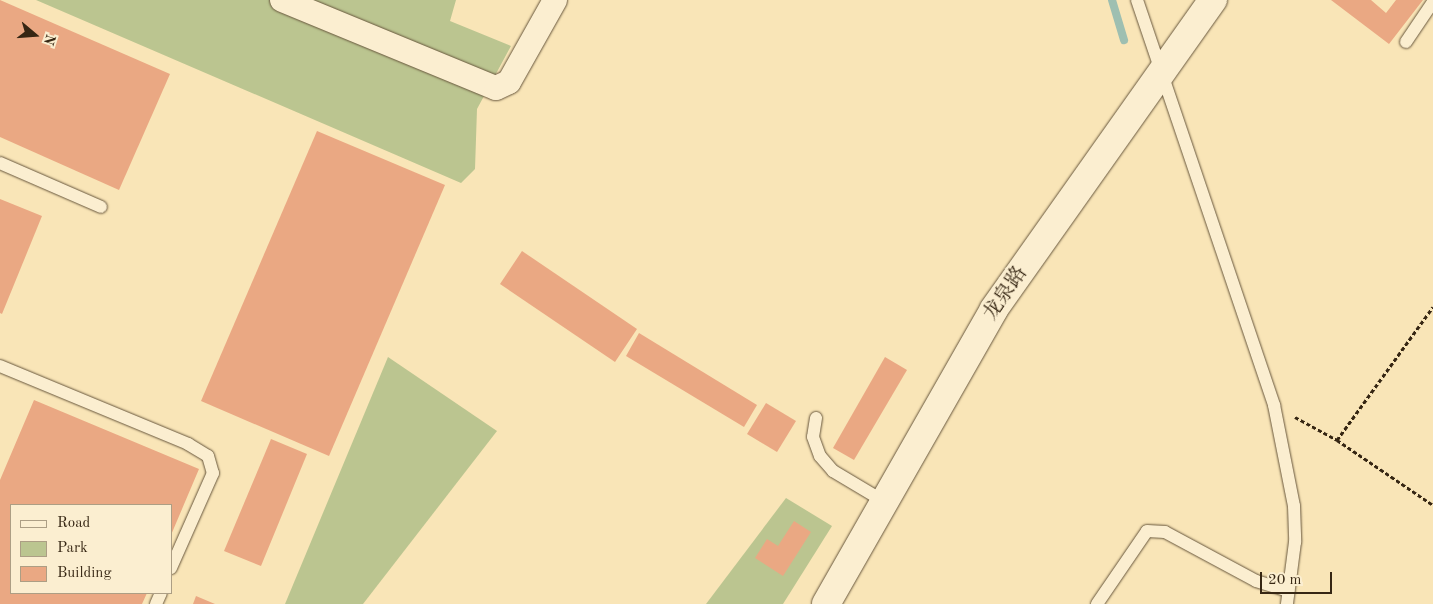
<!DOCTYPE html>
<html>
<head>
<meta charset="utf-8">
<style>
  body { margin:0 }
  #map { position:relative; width:1433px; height:604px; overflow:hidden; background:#f9e5b7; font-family:"Old Standard TT","Noto Serif SC",serif }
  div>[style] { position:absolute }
  .green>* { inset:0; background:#bbc590 }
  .stream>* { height:8px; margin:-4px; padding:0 4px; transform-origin:4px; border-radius:4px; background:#9ebfb1 }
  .building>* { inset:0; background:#eaa883 }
  .path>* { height:3px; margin-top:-1.5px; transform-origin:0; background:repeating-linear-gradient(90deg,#362613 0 4px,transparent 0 6.5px) }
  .roads { filter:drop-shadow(0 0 1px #67563c) drop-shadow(0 0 1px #67563c) }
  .service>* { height:12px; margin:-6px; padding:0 6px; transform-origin:6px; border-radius:6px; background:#fbeed0 }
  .minor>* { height:24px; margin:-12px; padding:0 12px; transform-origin:12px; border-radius:12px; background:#fbeed0 }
  .tertiary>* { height:28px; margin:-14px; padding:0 14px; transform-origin:14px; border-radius:14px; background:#fbeed0 }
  span { translate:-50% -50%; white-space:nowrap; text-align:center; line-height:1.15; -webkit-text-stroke:4.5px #fbeed0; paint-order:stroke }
  .street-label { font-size:20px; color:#362613 }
  .legend { position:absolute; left:10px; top:504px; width:162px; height:90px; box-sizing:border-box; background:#fbeed0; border:1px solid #ac9e84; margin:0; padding:6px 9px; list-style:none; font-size:15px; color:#362613 }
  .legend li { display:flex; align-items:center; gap:10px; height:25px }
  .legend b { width:25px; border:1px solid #ac9e84 }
  .north { position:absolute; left:10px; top:10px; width:50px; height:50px; -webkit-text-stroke:4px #fbeed0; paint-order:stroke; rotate:108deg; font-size:14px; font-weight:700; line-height:20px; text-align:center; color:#362613 }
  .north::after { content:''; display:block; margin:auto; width:18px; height:22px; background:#362613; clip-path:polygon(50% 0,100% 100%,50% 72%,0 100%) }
  .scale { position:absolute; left:1260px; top:572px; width:72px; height:22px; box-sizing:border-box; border:2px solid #362613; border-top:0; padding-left:6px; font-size:15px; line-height:18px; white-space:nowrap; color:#362613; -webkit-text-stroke:4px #fbeed0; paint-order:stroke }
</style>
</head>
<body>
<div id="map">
  <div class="green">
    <i style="clip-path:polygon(36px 0,456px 0,450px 21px,511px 46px,477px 109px,475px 169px,461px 183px)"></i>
    <i style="clip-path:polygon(388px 357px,497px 431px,363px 604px,285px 604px)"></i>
    <i style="clip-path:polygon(786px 498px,832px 526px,783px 604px,706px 604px)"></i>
  </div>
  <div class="stream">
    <i style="left:1112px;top:0;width:42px;rotate:73.3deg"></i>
  </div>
  <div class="building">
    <i style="clip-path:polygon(0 0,170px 74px,119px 190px,0 137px)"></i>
    <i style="clip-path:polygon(1331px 0,1371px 0,1386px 13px,1396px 0,1423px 0,1389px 44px)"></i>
    <i style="clip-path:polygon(317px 131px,445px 185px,329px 456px,201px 401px)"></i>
    <i style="clip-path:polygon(0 199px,42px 216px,2px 314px,0 313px)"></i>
    <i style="clip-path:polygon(522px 251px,637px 329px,615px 362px,500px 284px)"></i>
    <i style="clip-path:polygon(639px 333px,757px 405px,744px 427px,626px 356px)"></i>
    <i style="clip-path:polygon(885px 357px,907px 370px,854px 460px,833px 448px)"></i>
    <i style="clip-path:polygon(34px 400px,199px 469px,171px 535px,171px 505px,11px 505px,11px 593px,147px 593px,142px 604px,0 604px,0 480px)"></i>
    <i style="clip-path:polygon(766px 403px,796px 421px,777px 452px,747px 434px)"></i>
    <i style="clip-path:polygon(271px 439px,307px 454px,261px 566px,224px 551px)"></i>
    <i style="clip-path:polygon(794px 521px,811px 532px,783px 576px,755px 558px,767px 539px,778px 546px)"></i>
    <i style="clip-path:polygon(196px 596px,215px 604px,193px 604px)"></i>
  </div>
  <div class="path">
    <i style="left:1295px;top:417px;width:48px;rotate:28.7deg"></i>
    <i style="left:1337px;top:440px;width:116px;rotate:34.1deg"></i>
    <i style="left:1337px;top:440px;width:164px;rotate:-54.2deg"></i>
  </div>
  <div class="roads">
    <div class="service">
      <i style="left:1137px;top:0;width:428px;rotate:71.3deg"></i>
      <i style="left:1274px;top:405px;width:103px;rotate:78.8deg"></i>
      <i style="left:1294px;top:506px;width:36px;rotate:88deg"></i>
      <i style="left:1295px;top:542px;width:63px;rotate:97.4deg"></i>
      <i style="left:1406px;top:42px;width:48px;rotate:-56deg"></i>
      <i style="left:0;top:163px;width:110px;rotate:23.5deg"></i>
      <i style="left:0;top:366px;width:204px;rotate:22.5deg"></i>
      <i style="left:188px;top:444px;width:23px;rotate:31deg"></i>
      <i style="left:208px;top:456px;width:18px;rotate:74deg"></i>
      <i style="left:213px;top:473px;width:104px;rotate:113.9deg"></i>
      <i style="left:816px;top:418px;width:19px;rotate:99deg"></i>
      <i style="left:813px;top:437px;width:20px;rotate:70deg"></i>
      <i style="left:820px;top:456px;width:20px;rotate:49deg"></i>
      <i style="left:833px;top:471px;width:61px;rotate:30.8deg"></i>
      <i style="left:156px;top:604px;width:12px;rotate:-66deg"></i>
      <i style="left:1097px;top:604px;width:88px;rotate:-55.6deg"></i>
      <i style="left:1147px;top:531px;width:18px;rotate:3deg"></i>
      <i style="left:1165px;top:532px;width:103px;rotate:28.3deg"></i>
      <i style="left:1256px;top:581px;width:34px;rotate:17deg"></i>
    </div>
    <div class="minor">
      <i style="left:282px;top:0;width:231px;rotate:22.4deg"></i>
      <i style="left:496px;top:88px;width:14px;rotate:-25deg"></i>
      <i style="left:509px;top:82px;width:94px;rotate:-60.7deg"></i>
    </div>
    <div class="tertiary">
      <i style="left:826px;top:604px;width:339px;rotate:-60.3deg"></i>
      <i style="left:994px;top:309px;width:379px;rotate:-54.7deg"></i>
    </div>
  </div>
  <div class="street-label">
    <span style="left:1006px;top:294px;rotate:-56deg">龙泉路</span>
  </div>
  <ul class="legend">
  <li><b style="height:6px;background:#fbeed0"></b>Road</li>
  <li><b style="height:14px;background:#bbc590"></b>Park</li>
  <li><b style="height:14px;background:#eaa883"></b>Building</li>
  </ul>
  <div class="north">N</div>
  <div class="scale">20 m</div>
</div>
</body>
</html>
